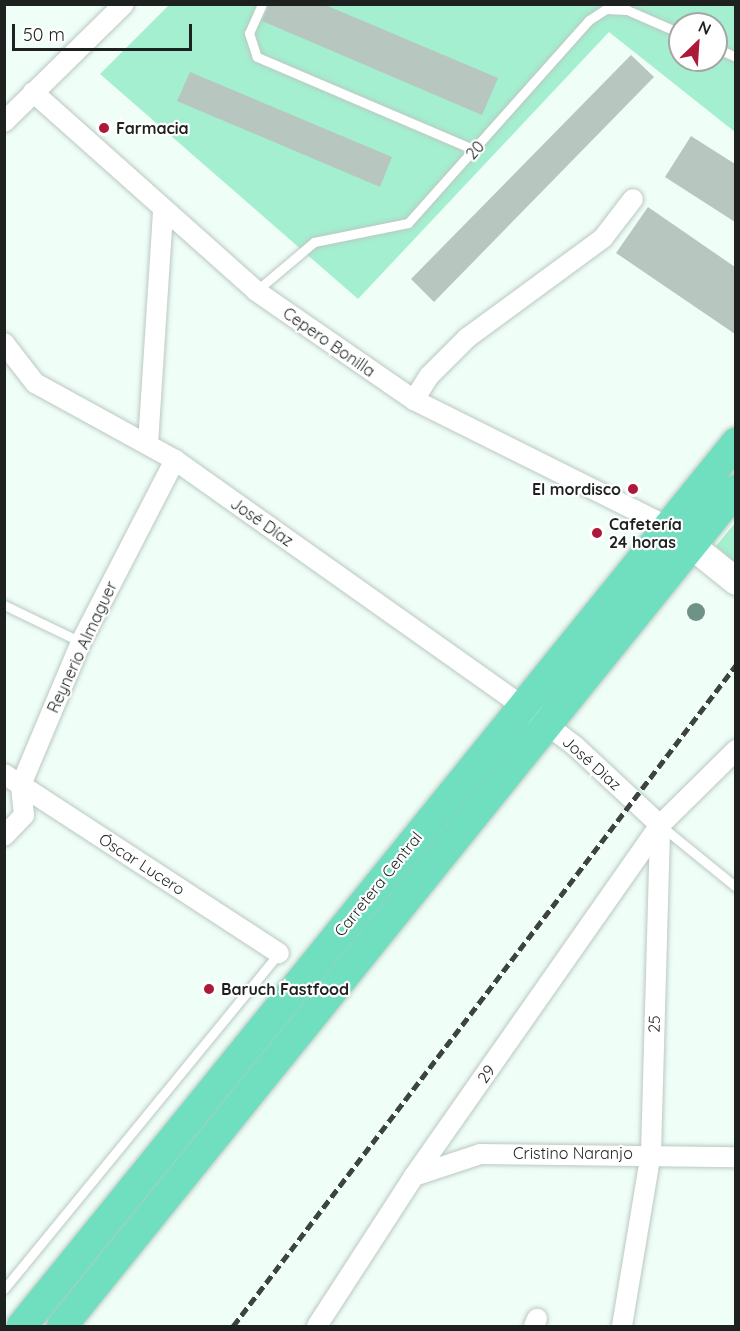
<!DOCTYPE html>
<html>
<head>
<meta charset="utf-8">
<style>
  body { margin:0 }
  #map { position:relative; width:740px; height:1331px; overflow:hidden; background:#effef7; font-family:Quicksand,sans-serif }
  div>[style] { position:absolute }
  .green>* { inset:0; background:#a4efd0 }
  .building>* { inset:0; background:#b7c6bf }
  .roads { filter:drop-shadow(0 0 2px #bac8c2) drop-shadow(0 0 2px #bac8c2) }
  .lane>* { height:9px; margin:-4.5px; padding:0 4.5px; transform-origin:4.5px; border-radius:4.5px; background:#fff }
  .street>* { height:20px; margin:-10px; padding:0 10px; transform-origin:10px; border-radius:10px; background:#fff }
  .secondary>* { height:27px; margin:-13.5px; padding:0 13.5px; transform-origin:13.5px; border-radius:13.5px; background:#fff }
  .primary>* { height:30px; margin:-15px; padding:0 15px; transform-origin:15px; border-radius:15px; background:#6fdfc0 }
  .rail>* { height:4.5px; margin-top:-2.25px; transform-origin:0; background:repeating-linear-gradient(90deg,#3c4340 0 9px,transparent 0 13.5px) }
  .trees>* { width:18px; height:18px; margin:-9px; border-radius:50%; background:#6f9286 }
  .dots>* { width:16px; height:16px; translate:-50% -50%; box-sizing:border-box; border:3px solid #fff; border-radius:50% }
  span { translate:-50% -50%; white-space:nowrap; text-align:center; line-height:1.15; -webkit-text-stroke:4.5px #fff; paint-order:stroke }
  .poi-label { font-size:16px; color:#1d2220; font-weight:700 }
  .left { translate:0 -50%; text-align:left }
  .right { translate:-100% -50%; text-align:right }
  .street-label { font-size:16px; color:#1d2220 }
  .frame { position:absolute; inset:0; border:6px solid #1d2220; pointer-events:none }
  .north { position:absolute; left:668px; top:12px; width:60px; height:60px; box-sizing:border-box; background:#fff; border:2px solid #a5a7a6; border-radius:50%; rotate:25deg; font-size:16px; font-weight:700; line-height:24px; text-align:center; color:#1d2220 }
  .north::after { content:''; display:block; margin:auto; width:21px; height:27px; background:#ad1939; clip-path:polygon(50% 0,100% 100%,50% 72%,0 100%) }
  .scale { position:absolute; left:12px; top:24px; width:180px; height:27px; box-sizing:border-box; border:3px solid #1d2220; border-top:0; padding-left:8px; font-size:18px; line-height:21px; white-space:nowrap; color:#1d2220; -webkit-text-stroke:4px #fff; paint-order:stroke }
</style>
</head>
<body>
<div id="map">
  <div class="green">
    <i style="clip-path:polygon(evenodd,169px 5px,735px 5px,735px 132px,609px 32px,358px 299px,100px 74px,169px 5px,680px 24px,716px 24px,716px 60px,680px 60px,680px 24px)"></i>
    <i style="clip-path:polygon(735px 523px,735px 563px,716px 546px)"></i>
  </div>
  <div class="building">
    <i style="clip-path:polygon(269px 4px,323px 4px,498px 78px,482px 115px,262px 21px)"></i>
    <i style="clip-path:polygon(631px 55px,654px 77px,434px 302px,411px 279px)"></i>
    <i style="clip-path:polygon(190px 72px,392px 157px,380px 187px,177px 101px)"></i>
    <i style="clip-path:polygon(691px 136px,735px 164px,735px 222px,665px 177px)"></i>
    <i style="clip-path:polygon(648px 207px,735px 267px,735px 334px,616px 253px)"></i>
  </div>
  <div class="roads">
    <div class="lane">
      <i style="left:262px;top:4px;width:32px;rotate:114deg"></i>
      <i style="left:249px;top:33px;width:25px;rotate:72deg"></i>
      <i style="left:257px;top:57px;width:237px;rotate:23.1deg"></i>
      <i style="left:716px;top:48px;width:22px;rotate:24deg"></i>
      <i style="left:256px;top:291px;width:76px;rotate:-40.2deg"></i>
      <i style="left:314px;top:242px;width:96px;rotate:-11.4deg"></i>
      <i style="left:408px;top:223px;width:272px;rotate:-48.3deg"></i>
      <i style="left:589px;top:20px;width:20px;rotate:-33deg"></i>
      <i style="left:606px;top:9px;width:21px;rotate:3deg"></i>
      <i style="left:627px;top:10px;width:58px;rotate:23.5deg"></i>
      <i style="left:4px;top:605px;width:85px;rotate:25.7deg"></i>
      <i style="left:660px;top:825px;width:98px;rotate:39.2deg"></i>
      <i style="left:4px;top:1289px;width:434px;rotate:-50.7deg"></i>
    </div>
    <div class="street">
      <i style="left:33px;top:92px;width:299px;rotate:41.7deg"></i>
      <i style="left:256px;top:291px;width:192px;rotate:34.6deg"></i>
      <i style="left:414px;top:400px;width:285px;rotate:26.5deg"></i>
      <i style="left:4px;top:122px;width:168px;rotate:-44.5deg"></i>
      <i style="left:4px;top:343px;width:51px;rotate:52.2deg"></i>
      <i style="left:35px;top:383px;width:160px;rotate:28.8deg"></i>
      <i style="left:175px;top:460px;width:424px;rotate:35.3deg"></i>
      <i style="left:521px;top:705px;width:68px;rotate:37.2deg"></i>
      <i style="left:575px;top:746px;width:116px;rotate:42.9deg"></i>
      <i style="left:414px;top:400px;width:28px;rotate:-58deg"></i>
      <i style="left:429px;top:376px;width:54px;rotate:-45deg"></i>
      <i style="left:467px;top:338px;width:169px;rotate:-36.3deg"></i>
      <i style="left:603px;top:238px;width:49px;rotate:-52.4deg"></i>
      <i style="left:148px;top:444px;width:234px;rotate:-86.3deg"></i>
      <i style="left:4px;top:774px;width:328px;rotate:33.1deg"></i>
      <i style="left:4px;top:836px;width:29px;rotate:-46deg"></i>
      <i style="left:24px;top:815px;width:30px;rotate:-96deg"></i>
      <i style="left:21px;top:785px;width:155px;rotate:-67.2deg"></i>
      <i style="left:81px;top:642px;width:205px;rotate:-62.7deg"></i>
      <i style="left:414px;top:1176px;width:70px;rotate:-18.4deg"></i>
      <i style="left:480px;top:1154px;width:256px;rotate:0.7deg"></i>
      <i style="left:317px;top:1326px;width:179px;rotate:-57.1deg"></i>
      <i style="left:414px;top:1176px;width:429px;rotate:-55deg"></i>
      <i style="left:660px;top:825px;width:107px;rotate:-44.6deg"></i>
      <i style="left:534px;top:1326px;width:8px;rotate:-67deg"></i>
      <i style="left:622px;top:1326px;width:175px;rotate:-80.5deg"></i>
      <i style="left:651px;top:1153px;width:328px;rotate:-88.4deg"></i>
    </div>
    <div class="secondary">
      <i style="left:676px;top:533px;width:77px;rotate:38.7deg"></i>
    </div>
    <div class="primary">
      <i style="left:22px;top:1326px;width:1136px;rotate:-51.04deg"></i>
      <i style="left:62px;top:1326px;width:1074px;rotate:-51.12deg"></i>
    </div>
  </div>
  <div class="rail">
    <i style="left:233px;top:1326px;width:831px;rotate:-52.73deg"></i>
  </div>
  <div class="trees">
    <i style="left:696px;top:612px"></i>
  </div>
  <div class="dots">
    <i style="left:104px;top:128px;background:#ad1939"></i>
    <i style="left:633px;top:489px;background:#ad1939"></i>
    <i style="left:597px;top:533px;background:#ad1939"></i>
    <i style="left:209px;top:989px;background:#ad1939"></i>
  </div>
  <div class="poi-label">
    <span class="left" style="left:116px;top:128px">Farmacia</span>
    <span class="right" style="left:621px;top:489px">El mordisco</span>
    <span class="left" style="left:609px;top:533px">Cafetería<br>24 horas</span>
    <span class="left" style="left:221px;top:989px">Baruch Fastfood</span>
  </div>
  <div class="street-label">
    <span style="left:475px;top:150px;rotate:-48deg">20</span>
    <span style="left:329px;top:342px;rotate:35deg">Cepero Bonilla</span>
    <span style="left:262px;top:522px;rotate:35deg">José Díaz</span>
    <span style="left:82px;top:647px;rotate:-65deg">Reynerio Almaguer</span>
    <span style="left:592px;top:763px;rotate:42deg">José Diaz</span>
    <span style="left:142px;top:864px;rotate:33deg">Óscar Lucero</span>
    <span style="left:378px;top:884px;rotate:-51deg">Carretera Central</span>
    <span style="left:654px;top:1024px;rotate:-88deg">25</span>
    <span style="left:486px;top:1074px;rotate:-55deg">29</span>
    <span style="left:573px;top:1153px">Cristino Naranjo</span>
  </div>
  <div class="frame"></div>
  <div class="north">N</div>
  <div class="scale">50 m</div>
</div>
</body>
</html>
